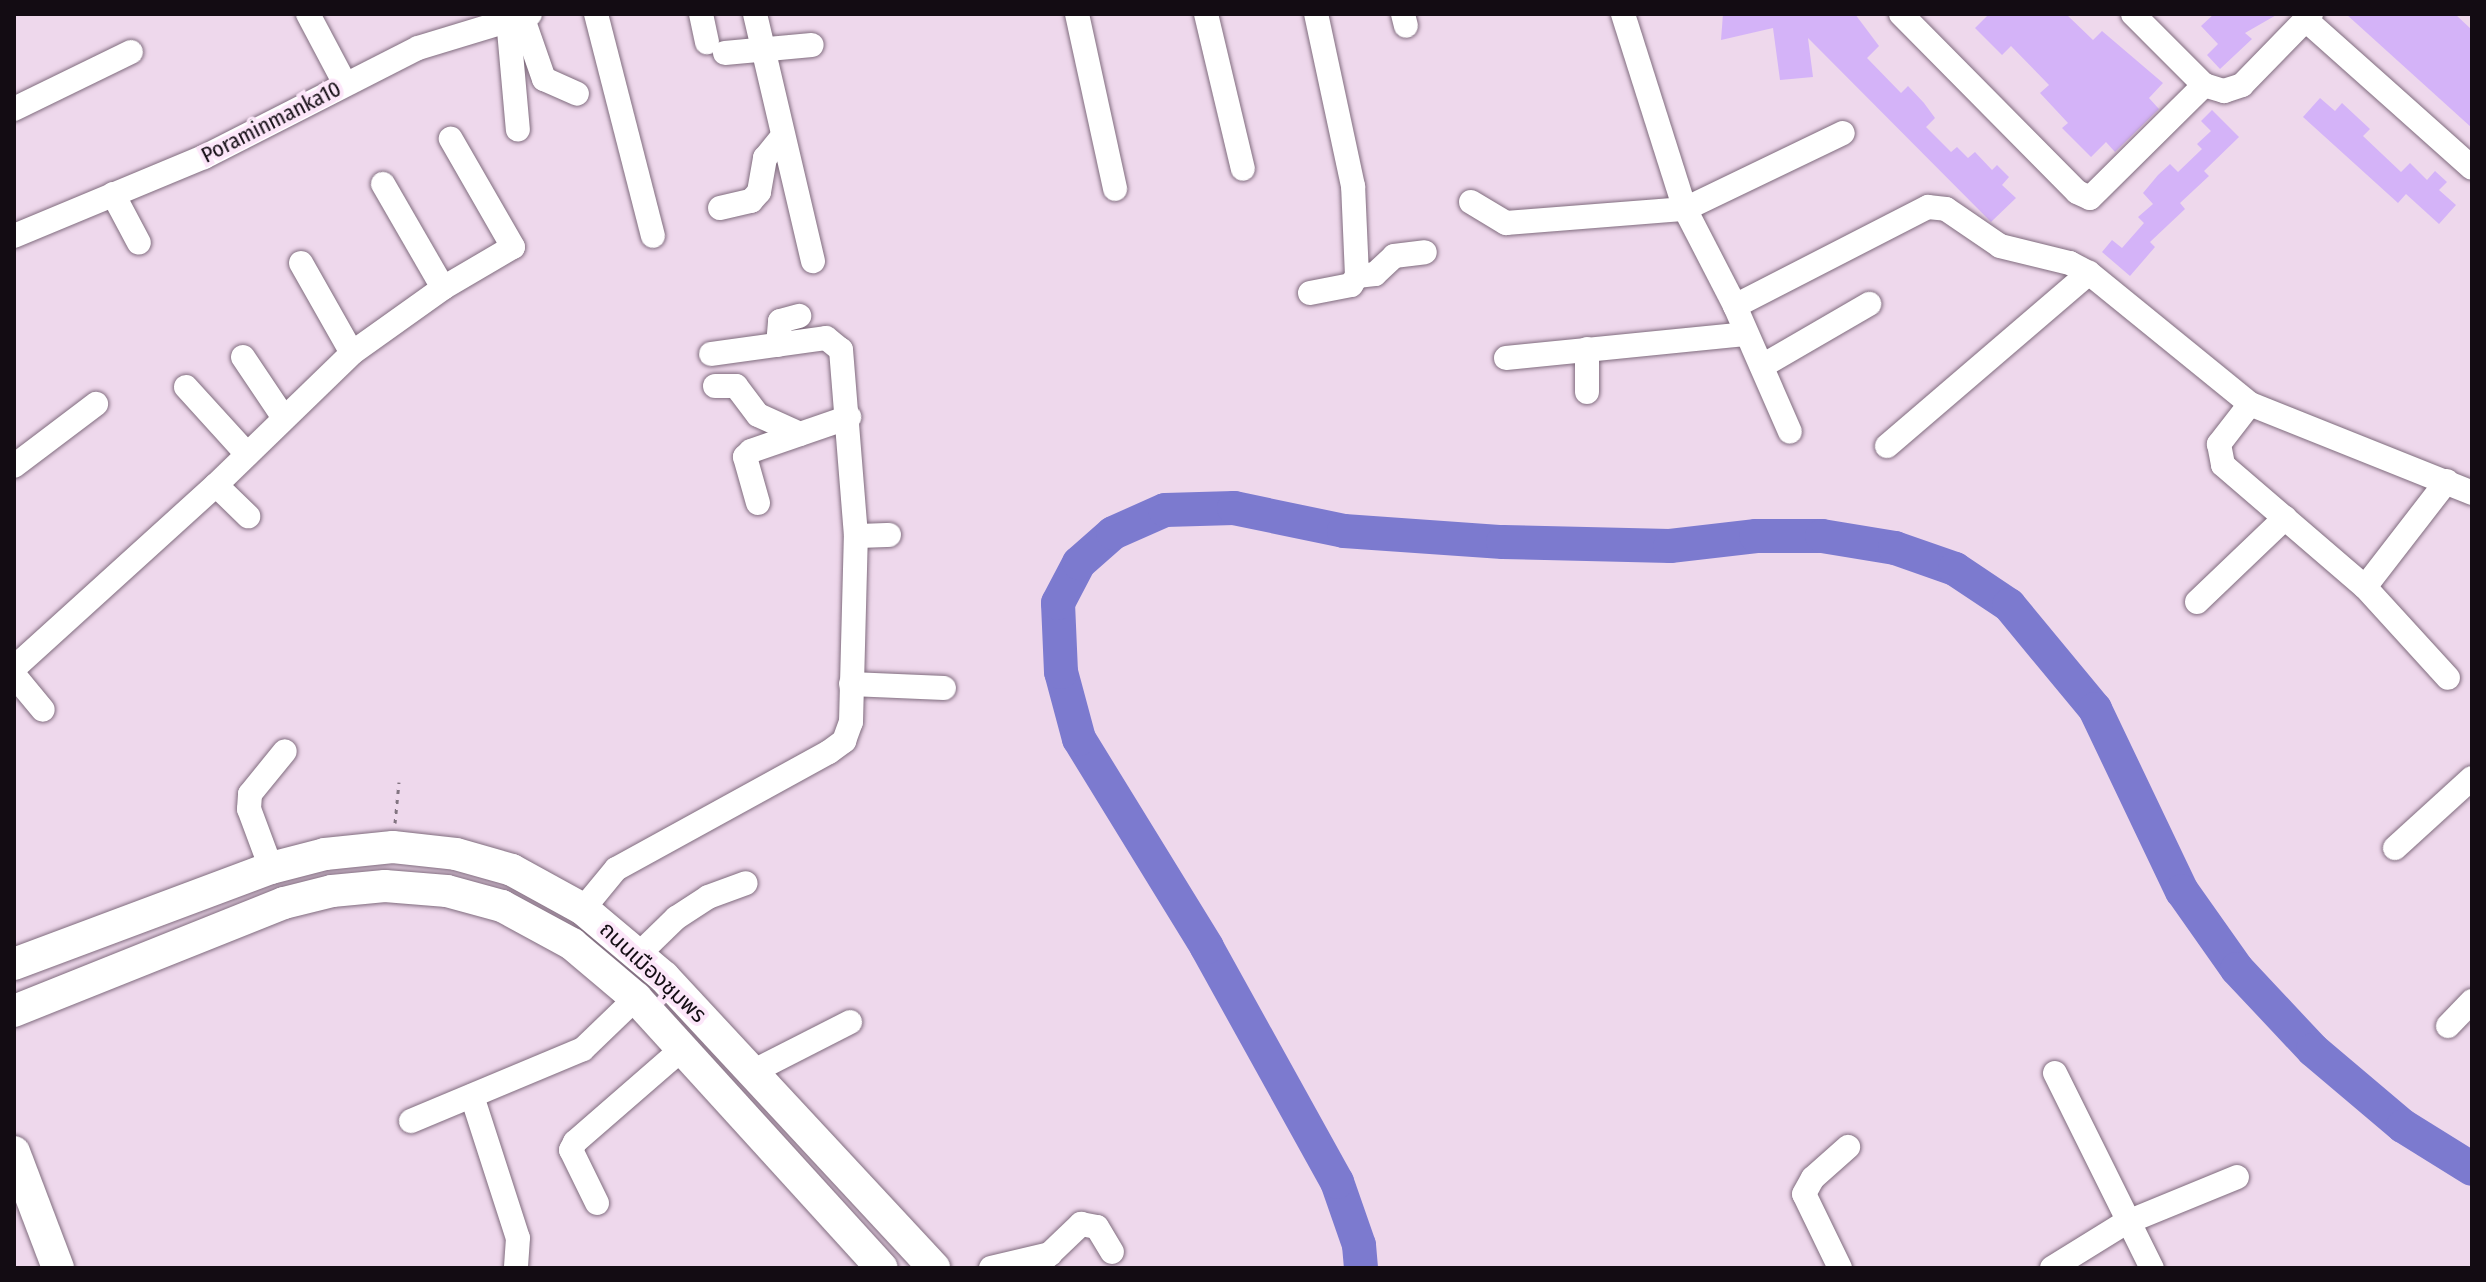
<!DOCTYPE html>
<html>
<head>
<meta charset="utf-8">
<style>
  body { margin:0 }
  #map { position:relative; width:2486px; height:1282px; overflow:hidden; background:#eed8ec; font-family:"Fira Sans Condensed","Noto Sans Thai",sans-serif }
  div>[style] { position:absolute }
  .river>* { height:34px; margin:-17px; padding:0 17px; transform-origin:17px; border-radius:17px; background:#7c7acf }
  .building>* { inset:0; background:#d4b3f8 }
  .path>* { height:3px; margin-top:-1.5px; transform-origin:0; background:repeating-linear-gradient(90deg,#827481 0 4px,transparent 0 10px) }
  .roads { filter:drop-shadow(0 0 2px #806c7e) drop-shadow(0 0 2px #806c7e) }
  .minor>* { height:24px; margin:-12px; padding:0 12px; transform-origin:12px; border-radius:12px; background:#fff }
  .major>* { height:32px; margin:-16px; padding:0 16px; transform-origin:16px; border-radius:16px; background:#fff }
  span { translate:-50% -50%; white-space:nowrap; text-align:center; line-height:1.15; -webkit-text-stroke:8px #fce6f9; paint-order:stroke }
  .street-label { font-size:22px; color:#130c13 }
  .frame { position:absolute; inset:0; border:16px solid #130c13; pointer-events:none }
</style>
</head>
<body>
<div id="map">
  <div class="river">
    <i style="left:1361px;top:1268px;width:23px;rotate:-95deg"></i>
    <i style="left:1359px;top:1245px;width:67px;rotate:-109.2deg"></i>
    <i style="left:1337px;top:1182px;width:269px;rotate:-119deg"></i>
    <i style="left:1207px;top:947px;width:244px;rotate:-121.6deg"></i>
    <i style="left:1079px;top:739px;width:69px;rotate:-105deg"></i>
    <i style="left:1061px;top:672px;width:69px;rotate:-92.5deg"></i>
    <i style="left:1058px;top:603px;width:45px;rotate:-62.3deg"></i>
    <i style="left:1079px;top:563px;width:45px;rotate:-41.4deg"></i>
    <i style="left:1113px;top:533px;width:57px;rotate:-23.9deg"></i>
    <i style="left:1165px;top:510px;width:69px;rotate:-1.7deg"></i>
    <i style="left:1234px;top:508px;width:112px;rotate:11.8deg"></i>
    <i style="left:1344px;top:531px;width:159px;rotate:4deg"></i>
    <i style="left:1503px;top:542px;width:167px;rotate:1.4deg"></i>
    <i style="left:1670px;top:546px;width:87px;rotate:-6.6deg"></i>
    <i style="left:1756px;top:536px;width:66px"></i>
    <i style="left:1822px;top:536px;width:74px;rotate:9.3deg"></i>
    <i style="left:1895px;top:548px;width:64px;rotate:19.3deg"></i>
    <i style="left:1955px;top:569px;width:65px;rotate:33.7deg"></i>
    <i style="left:2009px;top:605px;width:135px;rotate:50.4deg"></i>
    <i style="left:2095px;top:709px;width:202px;rotate:64.5deg"></i>
    <i style="left:2182px;top:891px;width:95px;rotate:54.8deg"></i>
    <i style="left:2237px;top:969px;width:111px;rotate:46.8deg"></i>
    <i style="left:2313px;top:1050px;width:118px;rotate:40.2deg"></i>
    <i style="left:2403px;top:1126px;width:81px;rotate:31.9deg"></i>
  </div>
  <div class="building">
    <i style="clip-path:polygon(1723px 14px,1855px 14px,1879px 46px,1867px 58px,1901px 93px,1908px 86px,1924px 103px,1935px 118px,1926px 127px,1951px 152px,1957px 147px,1968px 158px,1975px 152px,1992px 170px,1997px 165px,2009px 177px,2002px 185px,2016px 198px,1991px 222px,1808px 38px,1813px 77px,1780px 80px,1773px 28px,1721px 40px)"></i>
    <i style="clip-path:polygon(1989px 14px,2066px 14px,2093px 40px,2102px 31px,2163px 83px,2149px 98px,2159px 109px,2115px 152px,2106px 142px,2091px 157px,2062px 128px,2068px 123px,2040px 93px,2049px 85px,2011px 46px,2002px 55px,1975px 28px)"></i>
    <i style="clip-path:polygon(2214px 14px,2278px 14px,2245px 33px,2252px 39px,2220px 69px,2207px 55px,2218px 44px,2201px 26px)"></i>
    <i style="clip-path:polygon(2346px 14px,2455px 14px,2472px 30px,2472px 128px)"></i>
    <i style="clip-path:polygon(2320px 98px,2335px 111px,2342px 103px,2370px 129px,2363px 136px,2401px 172px,2410px 163px,2427px 180px,2435px 171px,2447px 182px,2439px 190px,2456px 205px,2439px 224px,2406px 194px,2398px 203px,2303px 117px)"></i>
    <i style="clip-path:polygon(2212px 110px,2239px 137px,2204px 171px,2209px 176px,2180px 203px,2185px 209px,2150px 242px,2155px 247px,2130px 276px,2102px 252px,2112px 240px,2122px 248px,2144px 223px,2138px 217px,2153px 204px,2143px 193px,2158px 175px,2170px 164px,2178px 172px,2202px 149px,2197px 144px,2211px 131px,2201px 121px)"></i>
  </div>
  <div class="path">
    <i style="left:395px;top:823px;width:41px;rotate:-84.4deg"></i>
  </div>
  <div class="roads">
    <div class="minor">
      <i style="left:308px;top:14px;width:79px;rotate:62.1deg"></i>
      <i style="left:596px;top:14px;width:229px;rotate:75.6deg"></i>
      <i style="left:701px;top:14px;width:29px;rotate:78deg"></i>
      <i style="left:755px;top:14px;width:254px;rotate:76.8deg"></i>
      <i style="left:1077px;top:14px;width:179px;rotate:77.7deg"></i>
      <i style="left:1206px;top:14px;width:159px;rotate:76.6deg"></i>
      <i style="left:1403px;top:14px;width:12px;rotate:76deg"></i>
      <i style="left:1623px;top:14px;width:205px;rotate:72.4deg"></i>
      <i style="left:1685px;top:209px;width:109px;rotate:62.7deg"></i>
      <i style="left:1735px;top:306px;width:137px;rotate:66.4deg"></i>
      <i style="left:1901px;top:14px;width:250px;rotate:45.3deg"></i>
      <i style="left:2077px;top:192px;width:14px;rotate:25deg"></i>
      <i style="left:2090px;top:198px;width:161px;rotate:-44.7deg"></i>
      <i style="left:2133px;top:14px;width:100px;rotate:45deg"></i>
      <i style="left:2204px;top:85px;width:21px;rotate:17deg"></i>
      <i style="left:2224px;top:91px;width:19px;rotate:-18deg"></i>
      <i style="left:2242px;top:85px;width:99px;rotate:-45.8deg"></i>
      <i style="left:522px;top:16px;width:67px;rotate:70.8deg"></i>
      <i style="left:544px;top:79px;width:36px;rotate:24deg"></i>
      <i style="left:508px;top:19px;width:111px;rotate:84.9deg"></i>
      <i style="left:2306px;top:20px;width:222px;rotate:41.7deg"></i>
      <i style="left:725px;top:53px;width:87px;rotate:-5.3deg"></i>
      <i style="left:14px;top:109px;width:130px;rotate:-26deg"></i>
      <i style="left:383px;top:184px;width:120px;rotate:60deg"></i>
      <i style="left:113px;top:194px;width:55px;rotate:62deg"></i>
      <i style="left:1471px;top:202px;width:41px;rotate:31deg"></i>
      <i style="left:1506px;top:223px;width:180px;rotate:-4.5deg"></i>
      <i style="left:1685px;top:209px;width:175px;rotate:-25.7deg"></i>
      <i style="left:720px;top:208px;width:32px;rotate:-13deg"></i>
      <i style="left:751px;top:201px;width:12px;rotate:-48deg"></i>
      <i style="left:759px;top:192px;width:35px;rotate:-80deg"></i>
      <i style="left:765px;top:158px;width:28px;rotate:-51deg"></i>
      <i style="left:14px;top:236px;width:206px;rotate:-22.6deg"></i>
      <i style="left:204px;top:157px;width:240px;rotate:-27deg"></i>
      <i style="left:418px;top:48px;width:117px;rotate:-16.9deg"></i>
      <i style="left:301px;top:263px;width:103px;rotate:60.5deg"></i>
      <i style="left:1357px;top:276px;width:18px;rotate:-6deg"></i>
      <i style="left:1375px;top:274px;width:26px;rotate:-43deg"></i>
      <i style="left:1394px;top:256px;width:31px;rotate:-7deg"></i>
      <i style="left:1310px;top:293px;width:42px;rotate:-11deg"></i>
      <i style="left:1351px;top:285px;width:11px;rotate:-56deg"></i>
      <i style="left:1357px;top:276px;width:90px;rotate:-92.5deg"></i>
      <i style="left:1353px;top:186px;width:176px;rotate:-102.1deg"></i>
      <i style="left:1735px;top:306px;width:217px;rotate:-27.2deg"></i>
      <i style="left:1928px;top:207px;width:18px;rotate:6deg"></i>
      <i style="left:1946px;top:209px;width:65px;rotate:34.4deg"></i>
      <i style="left:2000px;top:246px;width:72px;rotate:13.7deg"></i>
      <i style="left:2070px;top:263px;width:21px;rotate:28deg"></i>
      <i style="left:2089px;top:273px;width:208px;rotate:39.1deg"></i>
      <i style="left:2250px;top:404px;width:239px;rotate:21.8deg"></i>
      <i style="left:778px;top:345px;width:24px;rotate:-85deg"></i>
      <i style="left:780px;top:321px;width:20px;rotate:-15deg"></i>
      <i style="left:243px;top:357px;width:73px;rotate:56.1deg"></i>
      <i style="left:1506px;top:358px;width:240px;rotate:-5.7deg"></i>
      <i style="left:1762px;top:366px;width:124px;rotate:-30.1deg"></i>
      <i style="left:715px;top:386px;width:21px"></i>
      <i style="left:736px;top:386px;width:36px;rotate:53deg"></i>
      <i style="left:758px;top:415px;width:46px;rotate:24.3deg"></i>
      <i style="left:186px;top:387px;width:91px;rotate:47.7deg"></i>
      <i style="left:1587px;top:392px;width:43px;rotate:-90deg"></i>
      <i style="left:2250px;top:404px;width:51px;rotate:127.8deg"></i>
      <i style="left:2219px;top:444px;width:21px;rotate:79deg"></i>
      <i style="left:2223px;top:465px;width:187px;rotate:40.7deg"></i>
      <i style="left:2365px;top:587px;width:123px;rotate:47.6deg"></i>
      <i style="left:1887px;top:446px;width:266px;rotate:-40.6deg"></i>
      <i style="left:14px;top:466px;width:103px;rotate:-37.1deg"></i>
      <i style="left:216px;top:485px;width:45px;rotate:44.1deg"></i>
      <i style="left:758px;top:503px;width:48px;rotate:-105.8deg"></i>
      <i style="left:745px;top:457px;width:8px;rotate:-45deg"></i>
      <i style="left:751px;top:451px;width:104px;rotate:-19.1deg"></i>
      <i style="left:856px;top:536px;width:33px;rotate:-2deg"></i>
      <i style="left:2365px;top:587px;width:134px;rotate:-52.3deg"></i>
      <i style="left:2197px;top:602px;width:122px;rotate:-43.7deg"></i>
      <i style="left:14px;top:668px;width:273px;rotate:-42.2deg"></i>
      <i style="left:216px;top:485px;width:190px;rotate:-44.1deg"></i>
      <i style="left:352px;top:353px;width:112px;rotate:-35.5deg"></i>
      <i style="left:443px;top:288px;width:81px;rotate:-30.4deg"></i>
      <i style="left:513px;top:247px;width:125px;rotate:-119.9deg"></i>
      <i style="left:14px;top:675px;width:45px;rotate:50.4deg"></i>
      <i style="left:851px;top:684px;width:93px;rotate:2.5deg"></i>
      <i style="left:2395px;top:848px;width:104px;rotate:-42.3deg"></i>
      <i style="left:271px;top:868px;width:63px;rotate:-110.4deg"></i>
      <i style="left:249px;top:809px;width:15px;rotate:-86deg"></i>
      <i style="left:250px;top:794px;width:55px;rotate:-50.9deg"></i>
      <i style="left:583px;top:909px;width:52px;rotate:-50.5deg"></i>
      <i style="left:616px;top:869px;width:243px;rotate:-28.8deg"></i>
      <i style="left:829px;top:752px;width:19px;rotate:-36deg"></i>
      <i style="left:844px;top:741px;width:20px;rotate:-70deg"></i>
      <i style="left:851px;top:722px;width:186px;rotate:-88.5deg"></i>
      <i style="left:856px;top:536px;width:187px;rotate:-94.6deg"></i>
      <i style="left:841px;top:350px;width:19px;rotate:-141deg"></i>
      <i style="left:826px;top:338px;width:116px;rotate:172.1deg"></i>
      <i style="left:639px;top:954px;width:52px;rotate:-44.2deg"></i>
      <i style="left:676px;top:918px;width:38px;rotate:-33deg"></i>
      <i style="left:708px;top:897px;width:40px;rotate:-20.2deg"></i>
      <i style="left:2448px;top:1026px;width:35px;rotate:-46deg"></i>
      <i style="left:752px;top:1072px;width:110px;rotate:-27deg"></i>
      <i style="left:2055px;top:1073px;width:218px;rotate:63.6deg"></i>
      <i style="left:472px;top:1096px;width:149px;rotate:72.1deg"></i>
      <i style="left:518px;top:1238px;width:30px;rotate:94deg"></i>
      <i style="left:411px;top:1121px;width:186px;rotate:-22.7deg"></i>
      <i style="left:583px;top:1049px;width:74px;rotate:-43.9deg"></i>
      <i style="left:597px;top:1203px;width:59px;rotate:-116.1deg"></i>
      <i style="left:571px;top:1150px;width:9px;rotate:-63deg"></i>
      <i style="left:575px;top:1142px;width:142px;rotate:-41deg"></i>
      <i style="left:991px;top:1268px;width:61px;rotate:-13.3deg"></i>
      <i style="left:1035px;top:1268px;width:64px;rotate:-43.7deg"></i>
      <i style="left:1081px;top:1224px;width:16px;rotate:11deg"></i>
      <i style="left:1097px;top:1227px;width:29px;rotate:59deg"></i>
      <i style="left:1840px;top:1268px;width:82px;rotate:-115.9deg"></i>
      <i style="left:1804px;top:1194px;width:18px;rotate:-61deg"></i>
      <i style="left:1813px;top:1178px;width:47px;rotate:-41.5deg"></i>
      <i style="left:2052px;top:1268px;width:86px;rotate:-31.7deg"></i>
      <i style="left:2125px;top:1223px;width:121px;rotate:-22.3deg"></i>
    </div>
    <div class="major">
      <i style="left:14px;top:964px;width:274px;rotate:-20.5deg"></i>
      <i style="left:271px;top:868px;width:56px;rotate:-14.5deg"></i>
      <i style="left:325px;top:854px;width:68px;rotate:-5.9deg"></i>
      <i style="left:393px;top:847px;width:63px;rotate:6.3deg"></i>
      <i style="left:456px;top:854px;width:58px;rotate:15.9deg"></i>
      <i style="left:512px;top:870px;width:81px;rotate:28.8deg"></i>
      <i style="left:583px;top:909px;width:106px;rotate:40deg"></i>
      <i style="left:664px;top:977px;width:397px;rotate:47.1deg"></i>
      <i style="left:14px;top:1011px;width:291px;rotate:-21.8deg"></i>
      <i style="left:284px;top:903px;width:49px;rotate:-14deg"></i>
      <i style="left:332px;top:891px;width:53px;rotate:-5.4deg"></i>
      <i style="left:385px;top:886px;width:62px;rotate:4.6deg"></i>
      <i style="left:447px;top:891px;width:57px;rotate:15.3deg"></i>
      <i style="left:502px;top:906px;width:80px;rotate:28.5deg"></i>
      <i style="left:572px;top:944px;width:84px;rotate:40.2deg"></i>
      <i style="left:636px;top:998px;width:365px;rotate:47.7deg"></i>
      <i style="left:14px;top:1152px;width:124px;rotate:69.2deg"></i>
    </div>
  </div>
  <div class="street-label">
    <span style="left:271px;top:122px;rotate:-27deg">Poraminmanka10</span>
    <span style="left:653px;top:972px;rotate:43deg">ถนนเมืองชุมพร</span>
  </div>
  <div class="frame"></div>
</div>
</body>
</html>
